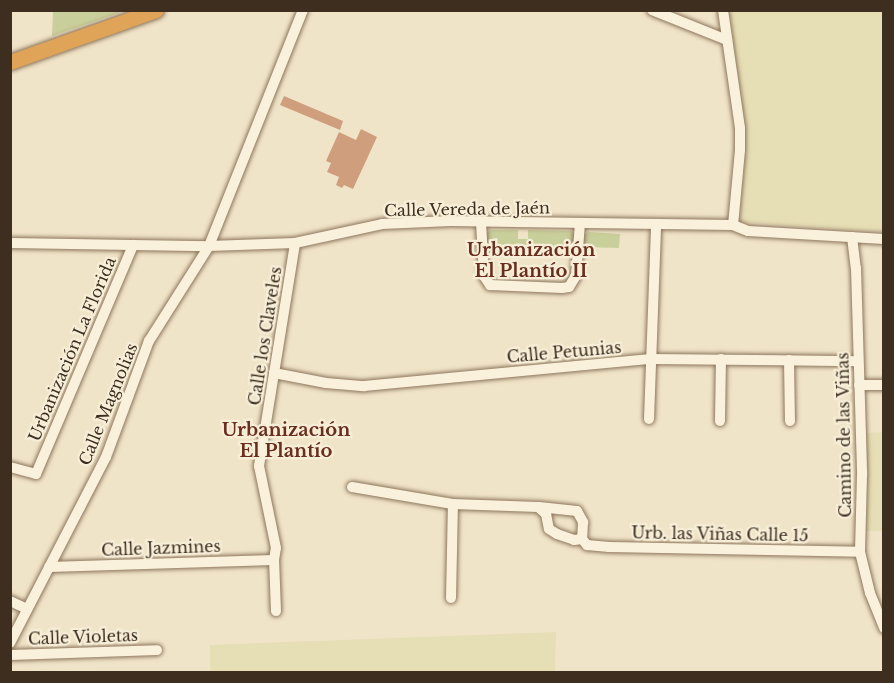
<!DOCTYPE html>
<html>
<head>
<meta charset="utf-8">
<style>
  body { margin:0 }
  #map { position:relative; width:894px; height:683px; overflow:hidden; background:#f0e4c8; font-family:"Libre Baskerville",serif }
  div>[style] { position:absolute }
  .farmland>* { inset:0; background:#e6deb5 }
  .green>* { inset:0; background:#c9cf9b }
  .building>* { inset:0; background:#cf9f7d }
  .roads { filter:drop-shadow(0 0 2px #8d765c) drop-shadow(0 0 2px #8d765c) }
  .minor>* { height:10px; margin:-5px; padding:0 5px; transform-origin:5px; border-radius:5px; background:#faf1dc }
  .highway>* { height:15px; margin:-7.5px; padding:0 7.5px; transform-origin:7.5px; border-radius:7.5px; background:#e0a458 }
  span { translate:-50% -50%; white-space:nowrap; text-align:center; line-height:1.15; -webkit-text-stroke:4.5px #f7eed8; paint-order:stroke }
  .street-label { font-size:16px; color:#3d2e20 }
  .neighbourhood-label { font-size:18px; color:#6b2e1e; font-weight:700 }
  .frame { position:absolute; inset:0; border:12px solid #3d2e20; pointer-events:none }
</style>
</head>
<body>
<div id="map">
  <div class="farmland">
    <i style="clip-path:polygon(727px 11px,883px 11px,883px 232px,738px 222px,738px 177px)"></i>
    <i style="clip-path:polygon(883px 432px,883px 531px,866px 531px,865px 433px)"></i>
    <i style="clip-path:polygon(556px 632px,555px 672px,210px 672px,210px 645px)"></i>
  </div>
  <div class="green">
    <i style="clip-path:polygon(53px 11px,53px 10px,124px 11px,52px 36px)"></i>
    <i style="clip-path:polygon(490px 230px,518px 230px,518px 239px,528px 239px,528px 230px,571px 231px,575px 235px,574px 248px,487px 244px,487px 233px)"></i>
    <i style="clip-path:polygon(588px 232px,620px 234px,619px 248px,583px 247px,584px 235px)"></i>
  </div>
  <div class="building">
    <i style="clip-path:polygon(284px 96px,343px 121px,340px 130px,280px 105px)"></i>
    <i style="clip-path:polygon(361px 129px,377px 137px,353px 189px,344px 185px,342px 188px,336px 185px,339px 177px,327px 172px,331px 163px,326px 161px,339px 132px,356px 140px)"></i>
  </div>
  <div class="roads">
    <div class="minor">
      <i style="left:652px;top:10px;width:81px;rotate:21.8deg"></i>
      <i style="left:723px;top:10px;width:119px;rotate:81.8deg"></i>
      <i style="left:740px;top:128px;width:22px;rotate:90deg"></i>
      <i style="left:740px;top:150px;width:75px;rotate:95.3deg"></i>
      <i style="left:481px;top:222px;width:54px;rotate:86.8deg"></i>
      <i style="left:484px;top:276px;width:11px;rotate:56deg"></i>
      <i style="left:490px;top:285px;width:72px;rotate:2.4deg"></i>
      <i style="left:562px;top:288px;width:7px;rotate:-8deg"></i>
      <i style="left:569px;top:287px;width:13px;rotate:-58deg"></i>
      <i style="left:576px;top:276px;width:53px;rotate:-85.7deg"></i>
      <i style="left:852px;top:237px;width:31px;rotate:83deg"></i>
      <i style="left:856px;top:268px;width:207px;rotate:88.3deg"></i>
      <i style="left:862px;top:475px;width:77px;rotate:91.5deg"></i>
      <i style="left:860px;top:552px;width:42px;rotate:76.3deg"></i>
      <i style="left:870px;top:593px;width:38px;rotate:68deg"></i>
      <i style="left:10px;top:243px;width:199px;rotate:0.9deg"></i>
      <i style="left:209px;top:246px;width:86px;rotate:-2deg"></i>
      <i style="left:295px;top:243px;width:89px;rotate:-12.3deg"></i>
      <i style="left:382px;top:224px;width:69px;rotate:-2.5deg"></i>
      <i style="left:451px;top:221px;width:282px;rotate:0.8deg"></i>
      <i style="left:733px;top:225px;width:16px;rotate:22deg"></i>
      <i style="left:748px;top:231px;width:136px;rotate:3.4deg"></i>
      <i style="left:789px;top:360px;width:61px;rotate:89.1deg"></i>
      <i style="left:274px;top:373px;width:53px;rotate:10.9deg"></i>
      <i style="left:326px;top:383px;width:38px;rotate:5deg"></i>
      <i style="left:364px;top:386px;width:288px;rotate:-5.4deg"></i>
      <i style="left:651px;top:359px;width:207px;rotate:0.6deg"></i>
      <i style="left:859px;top:385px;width:25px"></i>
      <i style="left:649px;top:419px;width:195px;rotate:-87.9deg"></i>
      <i style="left:720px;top:421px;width:62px;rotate:-89.1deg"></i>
      <i style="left:10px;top:467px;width:27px;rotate:15deg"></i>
      <i style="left:36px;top:474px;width:249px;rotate:-67deg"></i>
      <i style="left:352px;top:487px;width:102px;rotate:9.6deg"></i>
      <i style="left:453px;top:504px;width:85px;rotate:2deg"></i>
      <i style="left:538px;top:507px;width:11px;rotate:41deg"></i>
      <i style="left:546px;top:514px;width:15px;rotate:79deg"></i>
      <i style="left:549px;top:529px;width:9px;rotate:32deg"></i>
      <i style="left:557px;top:534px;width:18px;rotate:19deg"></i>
      <i style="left:574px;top:540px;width:8px;rotate:-7deg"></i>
      <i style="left:582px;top:539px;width:8px;rotate:50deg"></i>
      <i style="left:587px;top:545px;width:22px;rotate:5deg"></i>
      <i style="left:609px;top:547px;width:251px;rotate:1.1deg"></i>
      <i style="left:539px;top:507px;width:38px;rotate:6deg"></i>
      <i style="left:577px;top:511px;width:13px;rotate:61deg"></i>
      <i style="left:583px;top:522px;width:17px;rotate:93deg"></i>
      <i style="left:49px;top:567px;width:225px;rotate:-1.8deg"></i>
      <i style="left:451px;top:598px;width:94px;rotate:-88.8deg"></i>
      <i style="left:10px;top:601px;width:19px;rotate:25deg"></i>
      <i style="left:276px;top:611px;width:51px;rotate:-92.2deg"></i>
      <i style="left:274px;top:560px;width:12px;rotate:-81deg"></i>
      <i style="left:276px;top:548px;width:84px;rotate:-101.7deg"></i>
      <i style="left:259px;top:466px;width:226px;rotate:-80.8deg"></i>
      <i style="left:10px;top:643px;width:209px;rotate:-62.7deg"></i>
      <i style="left:106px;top:457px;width:124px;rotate:-69.7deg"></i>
      <i style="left:149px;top:341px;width:112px;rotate:-57.7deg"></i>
      <i style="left:209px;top:246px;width:254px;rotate:-68.3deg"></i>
      <i style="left:10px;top:655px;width:147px;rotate:-1.9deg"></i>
    </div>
    <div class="highway">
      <i style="left:10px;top:62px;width:155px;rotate:-19.6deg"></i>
    </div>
  </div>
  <div class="street-label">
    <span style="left:467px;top:209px;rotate:-1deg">Calle Vereda de Jaén</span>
    <span style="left:265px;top:336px;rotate:-81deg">Calle los Claveles</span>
    <span style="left:72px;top:349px;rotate:-67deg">Urbanización La Florida</span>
    <span style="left:564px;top:352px;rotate:-5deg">Calle Petunias</span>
    <span style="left:108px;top:404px;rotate:-68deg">Calle Magnolias</span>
    <span style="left:844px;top:435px;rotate:-91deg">Camino de las Viñas</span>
    <span style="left:720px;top:534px;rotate:1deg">Urb. las Viñas Calle 15</span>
    <span style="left:161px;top:548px;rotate:-2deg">Calle Jazmines</span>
    <span style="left:83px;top:637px;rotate:-2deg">Calle Violetas</span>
  </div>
  <div class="neighbourhood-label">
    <span style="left:531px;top:261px">Urbanización<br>El Plantío II</span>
    <span style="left:286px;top:441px">Urbanización<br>El Plantío</span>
  </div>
  <div class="frame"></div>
</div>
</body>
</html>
